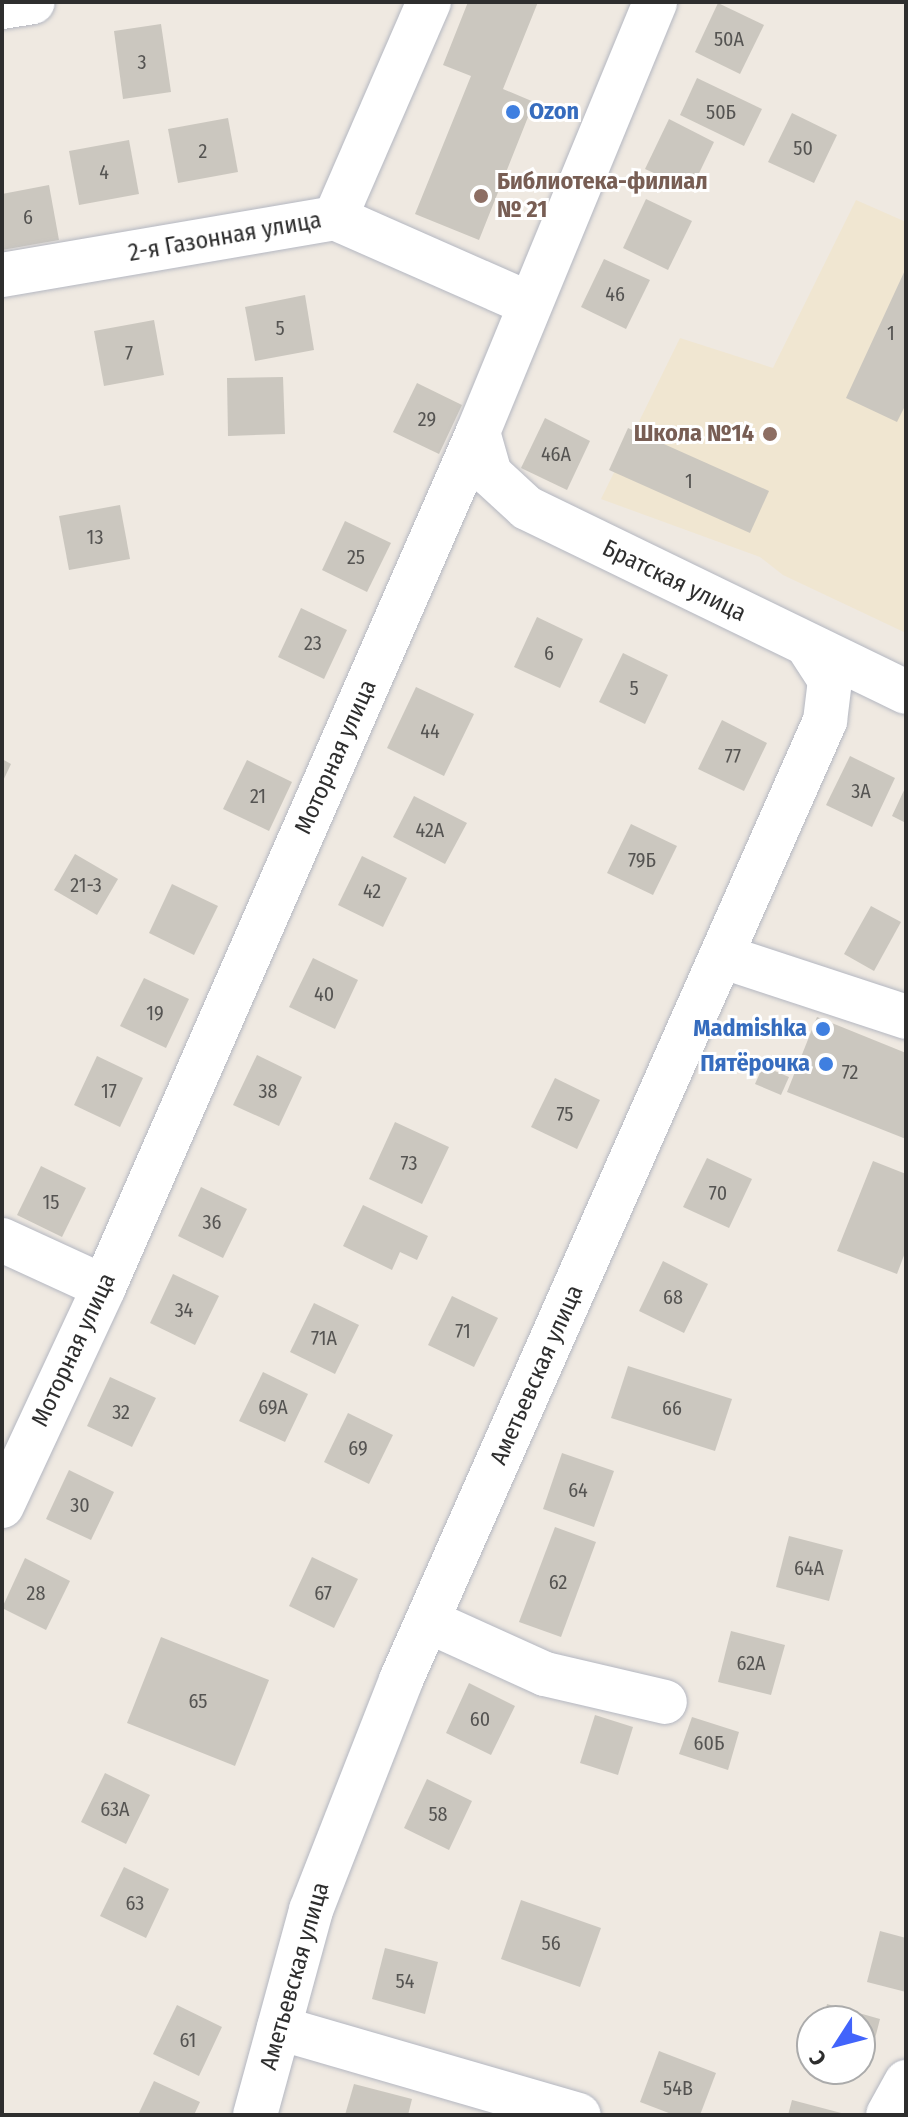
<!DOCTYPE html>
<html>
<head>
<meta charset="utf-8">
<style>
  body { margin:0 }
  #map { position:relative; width:908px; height:2117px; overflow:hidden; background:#efe9e1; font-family:"Fira Sans Condensed",sans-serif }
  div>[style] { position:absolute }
  .education>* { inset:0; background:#f0e6d1 }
  .building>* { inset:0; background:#cbc7bf }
  .roads { filter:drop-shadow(0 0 2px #b4b7c1) drop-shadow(0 0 2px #b4b7c1) }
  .minor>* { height:44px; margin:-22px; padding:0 22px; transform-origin:22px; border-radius:22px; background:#fff }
  .dots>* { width:22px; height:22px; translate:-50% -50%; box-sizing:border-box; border:4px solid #fff; border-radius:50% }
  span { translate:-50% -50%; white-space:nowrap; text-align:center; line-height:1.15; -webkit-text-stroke:6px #fff; paint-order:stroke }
  .number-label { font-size:20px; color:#555452 }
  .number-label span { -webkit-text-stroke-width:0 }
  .shop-label { font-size:24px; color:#366cbe; font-weight:700 }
  .left { translate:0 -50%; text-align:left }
  .right { translate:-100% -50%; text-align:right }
  .education-label { font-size:24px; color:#785e54; font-weight:700 }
  .street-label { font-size:24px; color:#2e2e2e }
  .frame { position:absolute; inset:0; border:4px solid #2e2e2e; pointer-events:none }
  .north { position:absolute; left:796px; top:2005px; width:80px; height:80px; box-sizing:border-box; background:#fff; border:2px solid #ababab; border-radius:50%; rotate:234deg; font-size:22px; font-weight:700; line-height:32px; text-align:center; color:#2e2e2e }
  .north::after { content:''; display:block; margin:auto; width:28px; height:36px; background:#4264fb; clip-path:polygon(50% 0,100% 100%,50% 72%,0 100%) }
</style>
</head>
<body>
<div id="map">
  <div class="education">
    <i style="clip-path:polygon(856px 200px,906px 222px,906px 633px,783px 575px,760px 557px,601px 499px,680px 338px,773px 368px)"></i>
  </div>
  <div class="building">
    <i style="clip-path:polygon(468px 2px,538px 2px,503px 89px,534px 102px,479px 240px,415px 214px,471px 76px,443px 65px)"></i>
    <i style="clip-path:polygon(718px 3px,764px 25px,740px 74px,695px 52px)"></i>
    <i style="clip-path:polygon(161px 24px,171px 92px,123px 99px,114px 31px)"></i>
    <i style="clip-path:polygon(697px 78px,762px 109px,744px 146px,680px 115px)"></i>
    <i style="clip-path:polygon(792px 113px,837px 135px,814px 183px,768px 162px)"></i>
    <i style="clip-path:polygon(228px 118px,238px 172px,178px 183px,168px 129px)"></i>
    <i style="clip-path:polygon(669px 119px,714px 142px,691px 190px,645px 169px)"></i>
    <i style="clip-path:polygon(129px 140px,139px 194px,79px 205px,69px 151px)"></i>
    <i style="clip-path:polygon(49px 185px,59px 240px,2px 250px,2px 194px)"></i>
    <i style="clip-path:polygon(646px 199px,692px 221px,668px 270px,623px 248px)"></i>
    <i style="clip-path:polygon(604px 259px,650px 280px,626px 329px,581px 307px)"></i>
    <i style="clip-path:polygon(906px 268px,906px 404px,897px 422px,846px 398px)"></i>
    <i style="clip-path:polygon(305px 295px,314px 350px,255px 361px,245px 307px)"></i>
    <i style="clip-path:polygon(154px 320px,164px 375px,104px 386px,94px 331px)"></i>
    <i style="clip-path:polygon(283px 377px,285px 434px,228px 436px,227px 378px)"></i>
    <i style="clip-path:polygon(417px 383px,462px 405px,439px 454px,393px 432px)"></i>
    <i style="clip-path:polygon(545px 418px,590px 441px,567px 490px,521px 468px)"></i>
    <i style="clip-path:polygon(628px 428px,769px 491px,750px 533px,609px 470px)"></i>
    <i style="clip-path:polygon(120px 505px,130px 559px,69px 570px,59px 516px)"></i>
    <i style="clip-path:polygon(345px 521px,391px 543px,367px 592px,322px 570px)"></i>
    <i style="clip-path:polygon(301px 608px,347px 630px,324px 679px,278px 657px)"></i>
    <i style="clip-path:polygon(537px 617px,583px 639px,560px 688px,514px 667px)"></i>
    <i style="clip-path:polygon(623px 653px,668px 675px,645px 724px,599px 702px)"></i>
    <i style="clip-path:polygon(416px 687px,474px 714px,444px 776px,387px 748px)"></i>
    <i style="clip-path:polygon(722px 720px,767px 743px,744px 791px,698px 769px)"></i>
    <i style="clip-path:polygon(850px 756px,895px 778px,872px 827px,826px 805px)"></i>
    <i style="clip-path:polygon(2px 759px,11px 764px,2px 783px)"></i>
    <i style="clip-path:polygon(247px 760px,292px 782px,269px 831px,223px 809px)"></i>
    <i style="clip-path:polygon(906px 786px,906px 823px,892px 816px)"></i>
    <i style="clip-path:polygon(414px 796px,467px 823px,445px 864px,393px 837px)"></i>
    <i style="clip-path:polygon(631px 824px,677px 846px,653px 895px,607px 873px)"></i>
    <i style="clip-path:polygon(75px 854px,118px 879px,97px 915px,54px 890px)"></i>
    <i style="clip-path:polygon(362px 856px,407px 878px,383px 927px,338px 905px)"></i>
    <i style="clip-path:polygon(172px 884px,218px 906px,194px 955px,149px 933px)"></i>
    <i style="clip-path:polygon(871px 906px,901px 922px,874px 971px,844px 954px)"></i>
    <i style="clip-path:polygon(313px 958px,358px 980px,335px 1029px,289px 1007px)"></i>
    <i style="clip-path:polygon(144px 978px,189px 999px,166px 1048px,120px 1026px)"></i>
    <i style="clip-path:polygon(817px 1017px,906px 1053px,906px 1139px,787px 1092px)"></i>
    <i style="clip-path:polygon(257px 1055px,302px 1077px,279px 1126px,233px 1105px)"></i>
    <i style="clip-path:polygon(97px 1056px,143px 1078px,120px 1127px,74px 1105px)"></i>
    <i style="clip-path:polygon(763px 1066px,789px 1077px,781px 1095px,755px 1084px)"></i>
    <i style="clip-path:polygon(555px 1078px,600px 1100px,577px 1149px,531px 1127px)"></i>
    <i style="clip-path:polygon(395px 1122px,449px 1147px,422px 1204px,369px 1179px)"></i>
    <i style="clip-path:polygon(707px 1158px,752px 1179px,729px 1228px,683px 1207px)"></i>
    <i style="clip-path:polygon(873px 1161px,906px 1174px,906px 1250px,897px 1274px,837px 1251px)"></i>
    <i style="clip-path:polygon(41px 1166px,86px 1188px,62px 1237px,17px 1215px)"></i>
    <i style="clip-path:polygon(201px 1187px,247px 1209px,223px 1258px,178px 1236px)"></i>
    <i style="clip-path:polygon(363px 1205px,428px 1236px,417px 1260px,400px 1252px,392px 1270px,343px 1246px)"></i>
    <i style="clip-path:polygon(663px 1261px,708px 1284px,684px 1333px,639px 1311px)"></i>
    <i style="clip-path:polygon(173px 1274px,219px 1296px,195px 1345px,150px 1323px)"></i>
    <i style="clip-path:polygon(452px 1296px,498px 1318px,474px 1367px,428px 1345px)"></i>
    <i style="clip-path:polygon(314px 1303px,359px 1325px,335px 1374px,290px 1352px)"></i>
    <i style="clip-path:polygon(628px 1366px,732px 1399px,715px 1451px,611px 1418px)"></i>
    <i style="clip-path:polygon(263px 1372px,308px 1394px,285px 1442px,239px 1421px)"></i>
    <i style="clip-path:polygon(110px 1377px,156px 1398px,132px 1447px,87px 1426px)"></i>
    <i style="clip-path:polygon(348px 1413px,393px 1435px,369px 1484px,324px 1462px)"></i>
    <i style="clip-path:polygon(562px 1453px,614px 1471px,594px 1527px,543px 1509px)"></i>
    <i style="clip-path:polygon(69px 1470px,114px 1492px,91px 1540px,46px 1519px)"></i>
    <i style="clip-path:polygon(555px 1527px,596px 1542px,561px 1637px,519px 1622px)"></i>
    <i style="clip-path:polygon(789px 1536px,843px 1550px,829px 1601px,776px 1587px)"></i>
    <i style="clip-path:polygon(312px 1557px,358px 1579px,334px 1628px,289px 1606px)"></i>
    <i style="clip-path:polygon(25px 1558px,70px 1581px,46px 1630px,2px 1608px)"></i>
    <i style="clip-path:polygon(731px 1631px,785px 1645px,771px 1695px,718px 1682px)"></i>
    <i style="clip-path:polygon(161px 1637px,269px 1680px,235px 1766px,127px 1723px)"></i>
    <i style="clip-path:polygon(469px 1683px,515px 1706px,491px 1755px,446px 1733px)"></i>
    <i style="clip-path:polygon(595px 1715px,633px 1727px,618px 1775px,580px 1763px)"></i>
    <i style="clip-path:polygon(692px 1717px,739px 1732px,728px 1770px,679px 1754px)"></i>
    <i style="clip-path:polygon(105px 1773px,150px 1795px,126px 1844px,81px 1822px)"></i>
    <i style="clip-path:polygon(427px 1779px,472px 1801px,449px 1850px,404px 1828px)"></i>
    <i style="clip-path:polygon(124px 1867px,169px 1889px,146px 1938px,100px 1916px)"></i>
    <i style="clip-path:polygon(521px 1900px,601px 1928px,580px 1987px,501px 1959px)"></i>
    <i style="clip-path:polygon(880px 1931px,906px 1938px,906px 1992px,867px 1982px)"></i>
    <i style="clip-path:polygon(385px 1948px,438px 1962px,425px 2014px,372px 1999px)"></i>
    <i style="clip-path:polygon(827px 2004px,880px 2019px,867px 2070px,860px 2068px,860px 2021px,823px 2021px)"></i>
    <i style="clip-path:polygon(177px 2005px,222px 2027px,199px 2076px,153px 2054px)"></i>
    <i style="clip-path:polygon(659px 2051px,716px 2073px,700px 2115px,674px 2115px,640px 2102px)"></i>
    <i style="clip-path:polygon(154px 2081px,200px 2102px,194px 2115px,138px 2115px)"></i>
    <i style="clip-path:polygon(354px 2084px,412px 2099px,408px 2115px,345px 2115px)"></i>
    <i style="clip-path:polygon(792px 2100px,845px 2114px,845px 2115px,788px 2115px)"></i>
  </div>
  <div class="roads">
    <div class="minor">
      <i style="left:2px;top:7px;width:31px;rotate:-9deg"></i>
      <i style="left:335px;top:218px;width:236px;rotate:-66.5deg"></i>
      <i style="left:2px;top:275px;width:338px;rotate:-9.7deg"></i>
      <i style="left:335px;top:218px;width:211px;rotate:23.8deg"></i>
      <i style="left:478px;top:432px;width:44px;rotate:74.1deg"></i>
      <i style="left:490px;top:474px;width:50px;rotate:42.6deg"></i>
      <i style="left:527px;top:508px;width:421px;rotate:25.9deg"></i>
      <i style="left:724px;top:957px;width:192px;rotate:18.2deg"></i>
      <i style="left:2px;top:1240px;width:112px;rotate:24.7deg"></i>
      <i style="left:2px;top:1506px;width:242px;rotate:-65deg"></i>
      <i style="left:104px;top:1287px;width:933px;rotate:-66.37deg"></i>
      <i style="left:478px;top:432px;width:465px;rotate:-67.6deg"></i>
      <i style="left:428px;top:1621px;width:128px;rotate:24.4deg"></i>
      <i style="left:545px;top:1674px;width:123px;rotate:13.1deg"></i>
      <i style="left:279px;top:2028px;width:312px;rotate:16.2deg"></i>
      <i style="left:255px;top:2115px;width:213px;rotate:-74.7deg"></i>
      <i style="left:311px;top:1910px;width:247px;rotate:-68.6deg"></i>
      <i style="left:401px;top:1680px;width:1049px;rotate:-66.15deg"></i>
      <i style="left:825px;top:721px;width:41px;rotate:-83deg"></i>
      <i style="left:830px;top:680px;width:37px;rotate:-123deg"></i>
      <i style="left:888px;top:2115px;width:38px;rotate:-61deg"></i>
    </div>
  </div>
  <div class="dots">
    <i style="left:513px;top:112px;background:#3f7fe0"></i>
    <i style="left:481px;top:196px;background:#8d6e63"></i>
    <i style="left:770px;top:434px;background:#8d6e63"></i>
    <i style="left:823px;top:1029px;background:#3f7fe0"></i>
    <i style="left:826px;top:1064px;background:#3f7fe0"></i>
  </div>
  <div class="number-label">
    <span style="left:729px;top:39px">50А</span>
    <span style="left:142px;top:62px">3</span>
    <span style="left:721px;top:112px">50Б</span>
    <span style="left:803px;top:148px">50</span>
    <span style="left:203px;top:151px">2</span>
    <span style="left:104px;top:172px">4</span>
    <span style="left:28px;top:217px">6</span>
    <span style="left:615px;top:294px">46</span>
    <span style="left:280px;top:328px">5</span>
    <span style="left:891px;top:333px">1</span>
    <span style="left:129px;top:353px">7</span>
    <span style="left:427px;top:419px">29</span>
    <span style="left:556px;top:454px">46А</span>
    <span style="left:689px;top:481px">1</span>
    <span style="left:95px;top:537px">13</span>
    <span style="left:356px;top:557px">25</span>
    <span style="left:313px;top:643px">23</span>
    <span style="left:549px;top:653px">6</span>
    <span style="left:634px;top:688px">5</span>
    <span style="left:430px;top:731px">44</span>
    <span style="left:733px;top:756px">77</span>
    <span style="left:861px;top:791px">3А</span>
    <span style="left:258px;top:796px">21</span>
    <span style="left:430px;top:830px">42А</span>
    <span style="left:642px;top:860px">79Б</span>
    <span style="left:86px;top:885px">21-3</span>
    <span style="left:372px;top:891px">42</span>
    <span style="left:324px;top:994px">40</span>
    <span style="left:155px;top:1013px">19</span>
    <span style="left:850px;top:1072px">72</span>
    <span style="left:109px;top:1091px">17</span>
    <span style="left:268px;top:1091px">38</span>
    <span style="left:565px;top:1114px">75</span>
    <span style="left:409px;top:1163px">73</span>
    <span style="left:718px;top:1193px">70</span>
    <span style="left:51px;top:1202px">15</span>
    <span style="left:212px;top:1222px">36</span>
    <span style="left:673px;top:1297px">68</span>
    <span style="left:184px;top:1310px">34</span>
    <span style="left:463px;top:1331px">71</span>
    <span style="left:324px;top:1338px">71А</span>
    <span style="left:273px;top:1407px">69А</span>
    <span style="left:672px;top:1408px">66</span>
    <span style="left:121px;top:1412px">32</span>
    <span style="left:358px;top:1448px">69</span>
    <span style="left:578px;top:1490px">64</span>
    <span style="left:80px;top:1505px">30</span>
    <span style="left:809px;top:1568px">64А</span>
    <span style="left:558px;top:1582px">62</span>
    <span style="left:36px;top:1593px">28</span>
    <span style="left:323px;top:1593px">67</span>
    <span style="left:751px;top:1663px">62А</span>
    <span style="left:198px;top:1701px">65</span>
    <span style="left:480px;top:1719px">60</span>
    <span style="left:709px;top:1743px">60Б</span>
    <span style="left:115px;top:1809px">63А</span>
    <span style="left:438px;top:1814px">58</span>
    <span style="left:135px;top:1903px">63</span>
    <span style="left:551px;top:1943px">56</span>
    <span style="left:405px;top:1981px">54</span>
    <span style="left:188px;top:2040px">61</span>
    <span style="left:678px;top:2088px">54В</span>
  </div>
  <div class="shop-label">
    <span class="left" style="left:529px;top:112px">Ozon</span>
    <span class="right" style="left:807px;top:1029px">Madmishka</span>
    <span class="right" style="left:810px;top:1064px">Пятёрочка</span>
  </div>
  <div class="education-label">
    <span class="left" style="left:497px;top:196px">Библиотека-филиал<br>№ 21</span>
    <span class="right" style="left:754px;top:434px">Школа №14</span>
  </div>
  <div class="street-label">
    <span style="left:225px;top:237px;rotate:-10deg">2-я Газонная улица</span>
    <span style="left:674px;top:581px;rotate:26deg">Братская улица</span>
    <span style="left:336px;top:757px;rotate:-66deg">Моторная улица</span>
    <span style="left:74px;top:1350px;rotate:-65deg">Моторная улица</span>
    <span style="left:537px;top:1375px;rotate:-66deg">Аметьевская улица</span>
    <span style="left:295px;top:1976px;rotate:-74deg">Аметьевская улица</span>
  </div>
  <div class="frame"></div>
  <div class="north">С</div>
</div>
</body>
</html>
